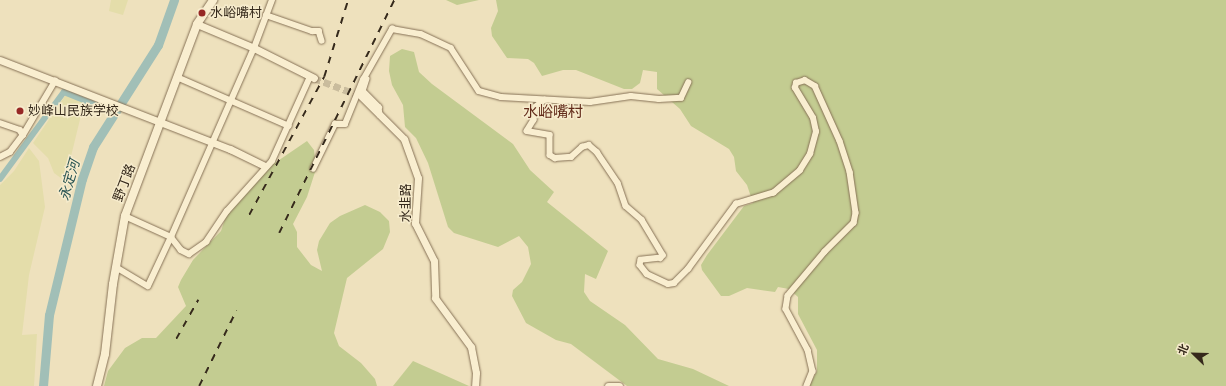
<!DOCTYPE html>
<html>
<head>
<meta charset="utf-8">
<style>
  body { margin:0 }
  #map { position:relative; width:1226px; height:386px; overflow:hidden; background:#eee1bd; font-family:Merriweather,"Noto Sans SC",serif }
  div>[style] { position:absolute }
  .farmland>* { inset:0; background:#e4ddaa }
  .green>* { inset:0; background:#c3cc91 }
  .canal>* { height:5.5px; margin:-2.75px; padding:0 2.75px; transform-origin:2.75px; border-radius:2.75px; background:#a1bfb7 }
  .river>* { height:9px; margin:-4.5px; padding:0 4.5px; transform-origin:4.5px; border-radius:4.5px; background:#a1bfb7 }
  .tertiary-tunnel>* { height:7px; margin-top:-3.5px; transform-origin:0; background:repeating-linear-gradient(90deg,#c9bc9d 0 7px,transparent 0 10.5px) }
  .roads { filter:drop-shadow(0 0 1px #867156) drop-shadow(0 0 1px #867156) }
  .minor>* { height:5.5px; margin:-2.75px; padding:0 2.75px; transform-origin:2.75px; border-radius:2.75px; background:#f9eed0 }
  .tertiary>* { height:7px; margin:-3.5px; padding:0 3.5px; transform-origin:3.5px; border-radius:3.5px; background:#f9eed0 }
  .secondary>* { height:8px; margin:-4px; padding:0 4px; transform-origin:4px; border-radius:4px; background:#f9eed0 }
  .rail>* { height:1.5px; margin-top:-0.75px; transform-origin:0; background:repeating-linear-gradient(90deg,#35291b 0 7px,transparent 0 14px) }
  .dots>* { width:11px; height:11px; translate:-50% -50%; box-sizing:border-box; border:2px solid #f6ebcc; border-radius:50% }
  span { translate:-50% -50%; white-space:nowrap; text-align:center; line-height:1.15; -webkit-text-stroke:3px #f6ebcc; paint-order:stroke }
  .poi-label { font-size:13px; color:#35291b }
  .left { translate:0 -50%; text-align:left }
  .street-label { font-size:13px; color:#35291b }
  .water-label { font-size:14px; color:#2a5554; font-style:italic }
  .quarter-label { font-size:15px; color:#622b1a }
  .north { position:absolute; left:1174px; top:334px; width:40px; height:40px; -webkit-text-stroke:3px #f6ebcc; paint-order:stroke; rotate:293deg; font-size:11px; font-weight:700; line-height:16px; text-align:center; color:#35291b }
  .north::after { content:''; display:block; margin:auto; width:14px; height:18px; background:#35291b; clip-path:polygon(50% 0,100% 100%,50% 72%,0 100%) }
</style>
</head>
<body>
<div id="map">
  <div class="farmland">
    <i style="clip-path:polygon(111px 0,128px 0,123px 15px,109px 11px)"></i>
    <i style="clip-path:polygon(67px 93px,84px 103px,65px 181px,54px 173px,48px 158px,33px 143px)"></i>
    <i style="clip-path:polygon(29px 148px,39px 161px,45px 207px,29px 275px,22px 335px,37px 334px,34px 386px,0 386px,0 185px,14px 171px)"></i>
  </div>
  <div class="green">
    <i style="clip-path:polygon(446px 0,479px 0,457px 5px)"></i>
    <i style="clip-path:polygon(496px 0,1226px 0,1226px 386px,809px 386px,817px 371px,817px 350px,798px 314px,798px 297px,789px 289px,778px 287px,775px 292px,747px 288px,729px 296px,721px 296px,702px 270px,701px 265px,707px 255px,744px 206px,753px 203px,747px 185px,736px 171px,734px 157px,729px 149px,691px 126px,680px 109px,657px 89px,657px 72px,643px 70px,640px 83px,632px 89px,624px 89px,576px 70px,563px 70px,542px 76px,534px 63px,528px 59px,507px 58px,492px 36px,491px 28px,498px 11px)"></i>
    <i style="clip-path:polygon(402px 49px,414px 52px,419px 72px,432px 84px,513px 144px,530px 170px,554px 192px,547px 202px,608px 251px,596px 279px,585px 274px,584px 292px,590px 301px,625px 325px,658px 359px,693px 369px,729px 386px,627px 386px,571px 344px,556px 340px,526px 323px,512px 296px,513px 290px,522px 282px,531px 264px,528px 247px,519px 236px,498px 247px,454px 233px,448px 227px,428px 163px,416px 138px,405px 127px,403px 105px,392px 85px,389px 71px,390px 56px)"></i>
    <i style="clip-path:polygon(307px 141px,314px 150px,316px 169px,307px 197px,293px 224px,297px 232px,297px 247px,311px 265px,322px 271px,317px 250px,319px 241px,330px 223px,340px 216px,365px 205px,380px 212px,389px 221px,390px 232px,383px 249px,347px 278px,334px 333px,339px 346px,361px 363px,375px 379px,377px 386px,104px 386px,108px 371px,125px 348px,142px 338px,156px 338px,186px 306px,178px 287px,181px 280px,193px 260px,221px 231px,226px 216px,266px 169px)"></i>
    <i style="clip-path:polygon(413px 361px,469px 386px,393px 386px)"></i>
  </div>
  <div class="canal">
    <i style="left:0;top:179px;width:108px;rotate:-53.7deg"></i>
    <i style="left:64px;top:92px;width:54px;rotate:21.8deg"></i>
  </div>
  <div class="river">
    <i style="left:43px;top:386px;width:71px;rotate:-85.2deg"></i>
    <i style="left:49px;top:315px;width:140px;rotate:-76.4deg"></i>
    <i style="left:82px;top:179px;width:34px;rotate:-71deg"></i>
    <i style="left:93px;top:147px;width:121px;rotate:-57.5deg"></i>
    <i style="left:158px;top:45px;width:48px;rotate:-70.4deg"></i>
  </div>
  <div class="tertiary-tunnel">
    <i style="left:314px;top:78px;width:50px;rotate:21deg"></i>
  </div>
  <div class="roads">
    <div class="minor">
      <i style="left:266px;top:15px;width:49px;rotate:19.2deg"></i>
      <i style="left:312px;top:31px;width:7px"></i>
      <i style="left:319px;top:31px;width:10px;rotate:73deg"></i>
      <i style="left:177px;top:77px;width:122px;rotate:23.6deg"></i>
      <i style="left:367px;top:79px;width:13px;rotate:108deg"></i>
      <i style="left:363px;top:91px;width:23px;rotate:45deg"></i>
      <i style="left:379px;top:107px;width:8px;rotate:83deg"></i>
      <i style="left:545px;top:100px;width:11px;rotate:142deg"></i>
      <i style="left:536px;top:107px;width:13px;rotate:99deg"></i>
      <i style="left:534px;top:120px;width:13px;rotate:122deg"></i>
      <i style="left:527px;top:131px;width:23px;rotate:10deg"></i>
      <i style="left:550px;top:135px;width:20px;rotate:90deg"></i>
      <i style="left:550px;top:155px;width:6px;rotate:31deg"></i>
      <i style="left:555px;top:158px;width:16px;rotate:-4deg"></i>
      <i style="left:571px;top:157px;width:15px;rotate:-42deg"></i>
      <i style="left:582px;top:147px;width:7px;rotate:-16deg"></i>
      <i style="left:589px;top:145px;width:11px;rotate:41deg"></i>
      <i style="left:597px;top:152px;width:37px;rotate:56deg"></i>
      <i style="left:618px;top:183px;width:24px;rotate:71deg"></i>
      <i style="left:626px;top:206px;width:21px;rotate:41deg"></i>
      <i style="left:642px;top:220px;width:41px;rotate:59deg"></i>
      <i style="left:663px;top:255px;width:4px;rotate:124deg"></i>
      <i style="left:661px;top:258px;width:20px;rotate:174deg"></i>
      <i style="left:641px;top:260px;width:5px;rotate:101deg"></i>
      <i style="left:640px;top:265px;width:11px;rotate:52deg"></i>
      <i style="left:647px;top:274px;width:23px;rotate:25deg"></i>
      <i style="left:668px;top:284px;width:6px;rotate:-9deg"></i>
      <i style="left:674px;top:283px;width:20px;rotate:-45deg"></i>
      <i style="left:688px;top:269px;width:81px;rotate:-53.6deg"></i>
      <i style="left:736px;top:204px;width:39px;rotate:-17deg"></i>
      <i style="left:773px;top:193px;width:35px;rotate:-40deg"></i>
      <i style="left:800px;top:170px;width:19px;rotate:-58deg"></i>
      <i style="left:810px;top:154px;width:23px;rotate:-75deg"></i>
      <i style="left:816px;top:132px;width:14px;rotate:-102deg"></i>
      <i style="left:813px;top:118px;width:35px;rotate:-121deg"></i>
      <i style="left:795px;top:88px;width:5px;rotate:-79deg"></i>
      <i style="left:796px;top:83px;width:9px;rotate:-18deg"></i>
      <i style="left:805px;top:80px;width:12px;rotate:31deg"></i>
      <i style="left:815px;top:86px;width:60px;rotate:65.6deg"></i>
      <i style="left:840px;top:141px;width:33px;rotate:72deg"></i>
      <i style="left:850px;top:172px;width:41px;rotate:81.7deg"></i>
      <i style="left:856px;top:213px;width:10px;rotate:101deg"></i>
      <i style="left:854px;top:223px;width:41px;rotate:135deg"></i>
      <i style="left:825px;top:252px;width:57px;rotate:130.1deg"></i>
      <i style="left:788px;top:296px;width:13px;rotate:99deg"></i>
      <i style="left:786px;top:309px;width:47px;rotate:61.8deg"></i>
      <i style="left:808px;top:350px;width:22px;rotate:77deg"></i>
      <i style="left:813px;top:371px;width:16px;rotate:112deg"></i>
      <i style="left:0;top:123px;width:21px;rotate:19deg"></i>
      <i style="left:20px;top:130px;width:6px;rotate:59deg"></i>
      <i style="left:0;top:157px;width:11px;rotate:-27deg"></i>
      <i style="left:10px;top:152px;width:21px;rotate:-53deg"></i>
      <i style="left:23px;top:135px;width:63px;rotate:-59.3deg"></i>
      <i style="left:313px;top:169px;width:50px;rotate:-63.9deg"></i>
      <i style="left:335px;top:124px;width:10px"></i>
      <i style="left:345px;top:124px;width:48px;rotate:-67.8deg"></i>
      <i style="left:363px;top:80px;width:59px;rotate:-60.4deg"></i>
      <i style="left:392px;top:29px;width:29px;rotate:10deg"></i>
      <i style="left:421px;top:34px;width:33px;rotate:25deg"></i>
      <i style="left:451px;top:48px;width:51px;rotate:56.9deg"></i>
      <i style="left:479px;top:91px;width:23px;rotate:15deg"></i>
      <i style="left:501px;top:97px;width:89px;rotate:3.2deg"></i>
      <i style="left:590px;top:102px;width:41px;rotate:-8.3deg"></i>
      <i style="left:631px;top:96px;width:28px;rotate:6deg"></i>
      <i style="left:659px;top:99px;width:22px;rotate:-3deg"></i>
      <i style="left:681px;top:98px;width:17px;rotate:-65deg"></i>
      <i style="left:125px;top:216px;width:51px;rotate:24.5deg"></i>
      <i style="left:171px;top:237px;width:206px;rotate:-66.3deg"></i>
      <i style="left:254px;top:48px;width:51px;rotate:-69.4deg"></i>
      <i style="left:116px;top:267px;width:37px;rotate:31deg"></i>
      <i style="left:148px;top:286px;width:54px;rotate:-64.9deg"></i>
      <i style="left:171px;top:237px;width:16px;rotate:52deg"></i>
      <i style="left:181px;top:250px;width:9px;rotate:27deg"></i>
      <i style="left:189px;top:254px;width:21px;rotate:-35deg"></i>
      <i style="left:206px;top:242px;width:37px;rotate:-56deg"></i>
      <i style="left:227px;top:211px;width:67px;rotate:-48deg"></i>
      <i style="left:272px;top:161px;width:92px;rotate:-65.7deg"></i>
    </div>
    <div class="tertiary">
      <i style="left:197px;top:24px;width:62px;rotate:22.8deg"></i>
      <i style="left:254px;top:48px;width:67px;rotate:26.6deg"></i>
      <i style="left:0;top:60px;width:247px;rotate:21.2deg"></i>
      <i style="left:230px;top:149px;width:39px;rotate:26deg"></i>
      <i style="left:361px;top:96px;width:61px;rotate:45deg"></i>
      <i style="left:404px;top:139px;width:41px;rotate:70.3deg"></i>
      <i style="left:418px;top:178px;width:45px;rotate:93.8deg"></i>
      <i style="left:415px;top:223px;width:42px;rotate:63.4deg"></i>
      <i style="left:434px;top:261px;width:37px;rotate:88deg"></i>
      <i style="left:435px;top:298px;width:61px;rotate:53.7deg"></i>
      <i style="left:471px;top:347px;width:26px;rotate:79deg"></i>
      <i style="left:476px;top:373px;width:13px;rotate:94deg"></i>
      <i style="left:608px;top:386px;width:11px"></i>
    </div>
    <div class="secondary">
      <i style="left:97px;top:386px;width:33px;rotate:-76deg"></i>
      <i style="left:105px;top:354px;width:70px;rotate:-83.5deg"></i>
      <i style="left:113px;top:284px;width:69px;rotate:-80deg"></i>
      <i style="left:125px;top:216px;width:205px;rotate:-69.4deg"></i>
      <i style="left:197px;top:24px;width:29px;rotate:-56deg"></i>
    </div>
  </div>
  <div class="rail">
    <i style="left:249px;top:215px;width:157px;rotate:-61.5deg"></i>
    <i style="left:324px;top:77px;width:81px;rotate:-72.7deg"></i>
    <i style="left:279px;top:233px;width:260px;rotate:-63.7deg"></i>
    <i style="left:176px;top:339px;width:45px;rotate:-60.6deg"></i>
    <i style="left:199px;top:386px;width:84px;rotate:-63.7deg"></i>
  </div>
  <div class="dots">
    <i style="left:202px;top:13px;background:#962825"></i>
    <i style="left:20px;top:111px;background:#962825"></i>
  </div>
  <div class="poi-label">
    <span class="left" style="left:210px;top:13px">水峪嘴村</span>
    <span class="left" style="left:28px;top:111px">妙峰山民族学校</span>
  </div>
  <div class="street-label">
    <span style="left:125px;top:183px;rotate:-69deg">野丁路</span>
    <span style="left:406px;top:203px;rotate:-90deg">水韭路</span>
  </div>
  <div class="water-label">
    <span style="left:69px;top:180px;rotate:-74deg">永定河</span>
  </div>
  <div class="quarter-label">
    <span style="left:553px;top:112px">水峪嘴村</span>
  </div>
  <div class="north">北</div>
</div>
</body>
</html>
